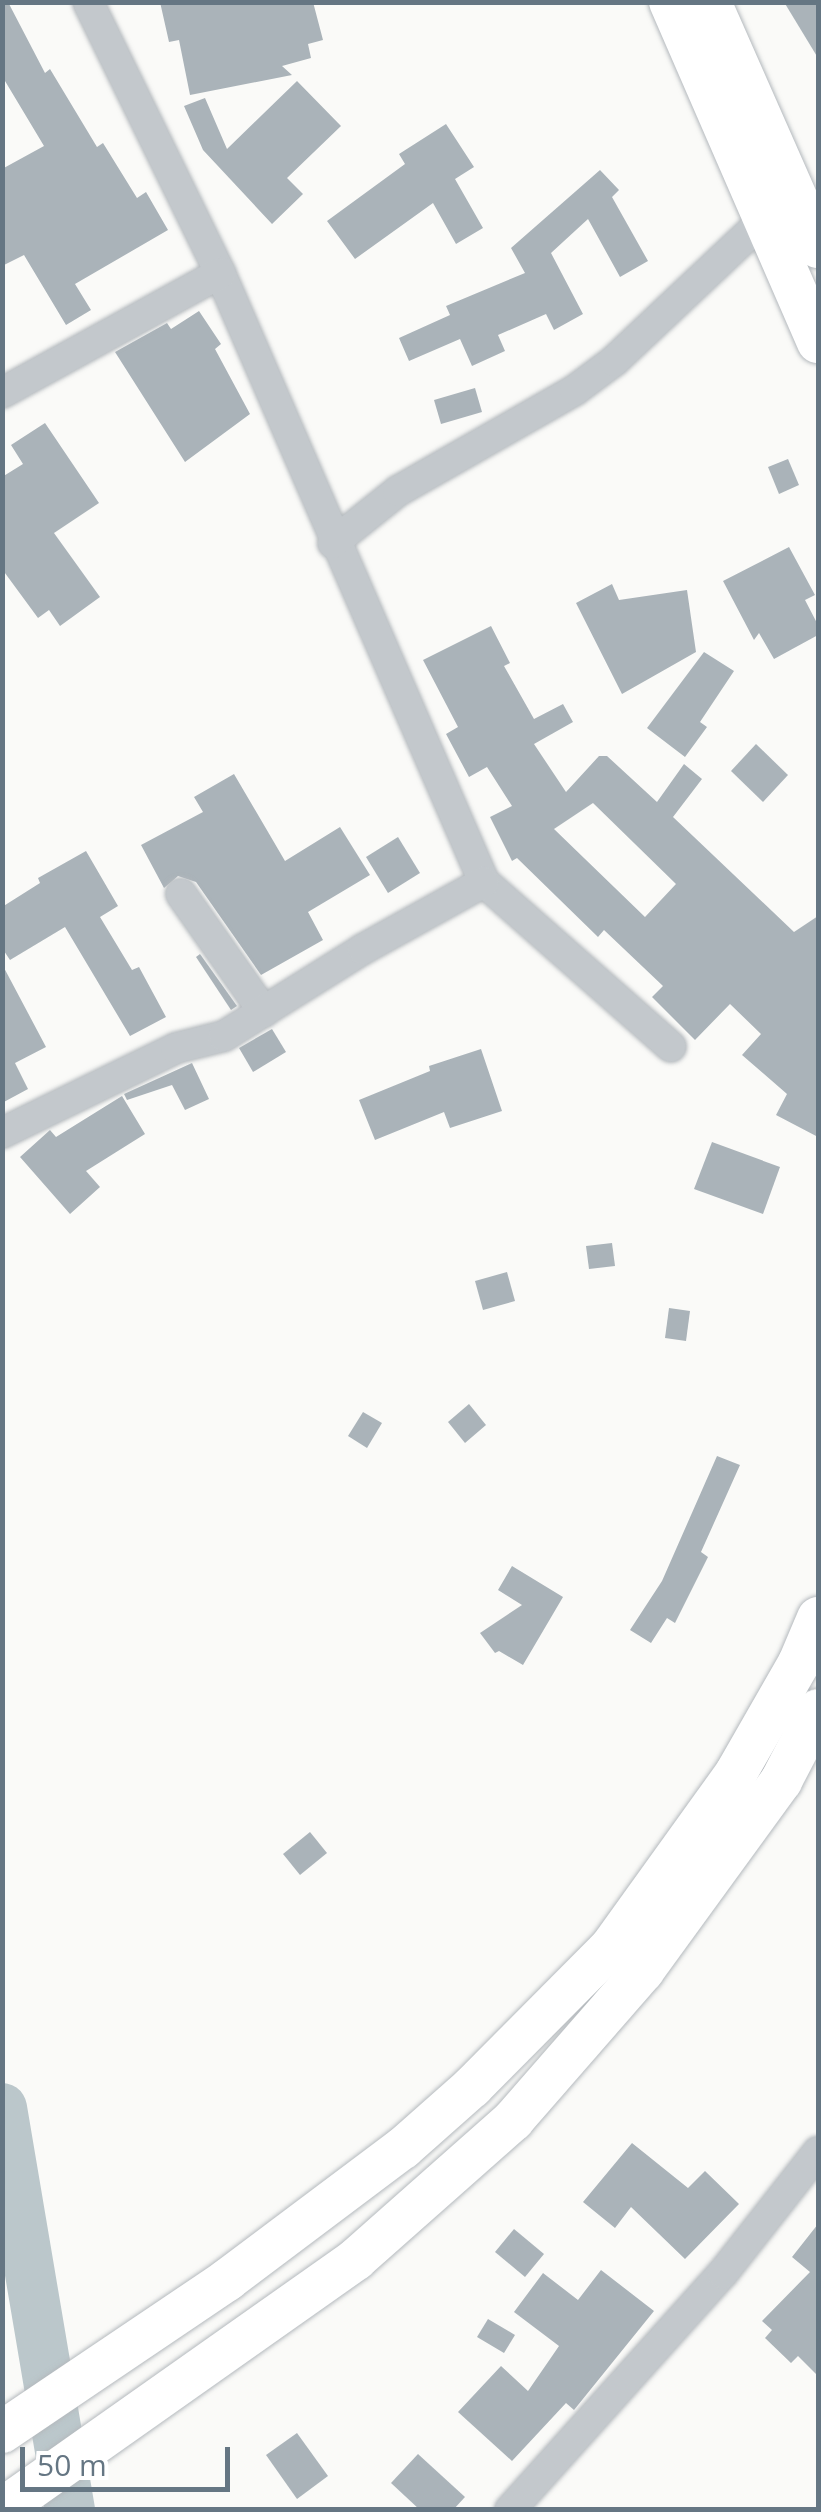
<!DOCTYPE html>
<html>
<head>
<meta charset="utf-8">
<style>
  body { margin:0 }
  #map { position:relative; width:821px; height:2512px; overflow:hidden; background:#fafaf8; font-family:"Open Sans",sans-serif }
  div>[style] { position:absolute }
  .river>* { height:50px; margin:-25px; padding:0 25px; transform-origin:25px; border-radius:25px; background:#bbc7cb }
  .building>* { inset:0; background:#aab3b9 }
  .roads { filter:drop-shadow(0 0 2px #b4b9bd) drop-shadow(0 0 2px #b4b9bd) }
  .minor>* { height:30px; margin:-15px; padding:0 15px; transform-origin:15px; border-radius:15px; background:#c3c8cc }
  .highway>* { height:42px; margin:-21px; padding:0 21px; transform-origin:21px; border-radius:21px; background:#fff }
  span { translate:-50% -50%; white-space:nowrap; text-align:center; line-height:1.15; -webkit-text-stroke:10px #fff; paint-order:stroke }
  .frame { position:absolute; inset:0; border:5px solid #657683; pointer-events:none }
  .scale { position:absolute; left:20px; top:2447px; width:210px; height:45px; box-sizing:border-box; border:5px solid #657683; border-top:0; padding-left:12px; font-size:30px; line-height:35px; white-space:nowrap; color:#657683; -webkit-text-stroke:8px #fff; paint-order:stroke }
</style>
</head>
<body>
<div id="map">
  <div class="river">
    <i style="left:2px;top:2108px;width:408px;rotate:80.4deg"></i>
  </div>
  <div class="building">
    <i style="clip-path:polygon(2px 2px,8px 2px,45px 73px,50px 69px,97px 147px,103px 143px,137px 198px,146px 192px,168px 230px,75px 284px,91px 310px,66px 325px,24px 255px,2px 266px,2px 169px,44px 146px,2px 76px)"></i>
    <i style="clip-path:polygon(160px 2px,313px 2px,323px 40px,308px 44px,311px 58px,282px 66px,292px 75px,190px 95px,179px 40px,169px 42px)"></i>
    <i style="clip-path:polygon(784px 2px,818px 2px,818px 58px)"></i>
    <i style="clip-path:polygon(297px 81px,341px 126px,287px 178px,303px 194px,272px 224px,203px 150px,184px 106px,205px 98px,227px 149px)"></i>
    <i style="clip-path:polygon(446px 124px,474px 167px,455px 179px,483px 228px,456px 244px,433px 203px,355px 259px,327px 221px,405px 164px,399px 154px)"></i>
    <i style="clip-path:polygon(600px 170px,619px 190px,612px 197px,648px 261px,620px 277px,588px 219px,551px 253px,583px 314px,554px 330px,546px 314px,498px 335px,505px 351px,472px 366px,460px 339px,409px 361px,399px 338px,450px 315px,446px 306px,525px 273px,511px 248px)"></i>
    <i style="clip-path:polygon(199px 311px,221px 344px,215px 349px,250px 414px,185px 462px,115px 352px,167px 323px,171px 329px)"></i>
    <i style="clip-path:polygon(475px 388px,482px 412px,441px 424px,434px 400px)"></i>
    <i style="clip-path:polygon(45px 423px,99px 503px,54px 533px,100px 597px,60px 626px,49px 610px,38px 618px,2px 569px,2px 477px,23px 464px,11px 445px)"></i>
    <i style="clip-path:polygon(788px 459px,799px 485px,779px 494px,768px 467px)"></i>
    <i style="clip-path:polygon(789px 547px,815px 595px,805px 600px,818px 625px,818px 635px,774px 659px,759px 633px,754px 640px,723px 581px)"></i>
    <i style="clip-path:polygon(612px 584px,619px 600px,687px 590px,696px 652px,622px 694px,576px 603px)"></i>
    <i style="clip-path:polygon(evenodd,491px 626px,510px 663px,504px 666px,534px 719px,563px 704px,573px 722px,534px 744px,566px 792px,599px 756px,607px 756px,657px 802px,684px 764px,702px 779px,673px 817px,794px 932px,818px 916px,818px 1137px,776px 1115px,787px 1094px,742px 1055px,761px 1034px,730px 1004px,695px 1040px,652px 997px,663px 986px,604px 930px,598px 937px,517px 858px,512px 861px,490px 817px,512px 806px,487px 767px,469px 777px,446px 734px,458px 727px,423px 660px,491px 626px,593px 803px,676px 884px,645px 917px,554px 829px,593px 803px)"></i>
    <i style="clip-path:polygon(704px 652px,734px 671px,700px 722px,707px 727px,685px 757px,647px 728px)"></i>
    <i style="clip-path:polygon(756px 744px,788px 775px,763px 802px,731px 771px)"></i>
    <i style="clip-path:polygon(234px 774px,285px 861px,340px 827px,370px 875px,308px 912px,323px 940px,261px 975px,196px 882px,178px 876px,164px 888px,141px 845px,203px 812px,194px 797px)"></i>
    <i style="clip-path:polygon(398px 837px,420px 873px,388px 893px,366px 857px)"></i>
    <i style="clip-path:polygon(86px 851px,118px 906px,100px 917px,132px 970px,139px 967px,166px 1017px,130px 1036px,65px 927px,10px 960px,2px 948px,2px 907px,40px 883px,38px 878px)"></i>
    <i style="clip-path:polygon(200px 954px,237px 1006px,231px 1010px,196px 957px)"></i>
    <i style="clip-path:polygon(2px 964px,46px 1047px,15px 1063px,28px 1089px,2px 1103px)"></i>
    <i style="clip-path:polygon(272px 1029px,286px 1052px,253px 1072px,239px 1048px)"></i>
    <i style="clip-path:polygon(481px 1049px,502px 1111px,450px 1128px,444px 1112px,375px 1140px,359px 1100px,430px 1071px,429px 1066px)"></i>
    <i style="clip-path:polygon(192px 1063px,209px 1099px,185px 1110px,172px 1085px,127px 1100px,124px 1094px)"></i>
    <i style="clip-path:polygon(122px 1096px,145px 1134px,86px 1171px,100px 1187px,70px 1214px,20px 1157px,50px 1130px,56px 1137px)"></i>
    <i style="clip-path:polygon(712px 1142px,780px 1167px,763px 1214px,694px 1189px)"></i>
    <i style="clip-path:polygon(612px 1243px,615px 1266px,589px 1269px,586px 1246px)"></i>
    <i style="clip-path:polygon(507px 1272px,515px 1301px,483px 1310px,475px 1281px)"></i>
    <i style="clip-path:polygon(669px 1308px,690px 1311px,686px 1341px,665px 1338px)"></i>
    <i style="clip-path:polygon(469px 1404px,486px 1425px,465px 1443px,448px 1422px)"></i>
    <i style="clip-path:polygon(363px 1412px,382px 1423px,367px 1448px,348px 1436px)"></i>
    <i style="clip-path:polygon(717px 1456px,740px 1465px,701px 1552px,708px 1557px,675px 1623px,667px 1618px,651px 1643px,630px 1630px,662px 1581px)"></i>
    <i style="clip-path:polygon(512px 1566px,563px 1597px,523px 1665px,499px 1651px,495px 1653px,480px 1633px,522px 1605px,498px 1590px)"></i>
    <i style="clip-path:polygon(310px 1832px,327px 1853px,300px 1875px,283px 1854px)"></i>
    <i style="clip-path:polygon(632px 2143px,688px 2188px,705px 2171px,739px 2204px,685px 2259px,631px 2207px,615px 2228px,583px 2202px)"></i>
    <i style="clip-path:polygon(818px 2224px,818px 2376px,798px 2356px,791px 2363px,765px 2338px,772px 2330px,762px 2321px,810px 2272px,792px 2257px)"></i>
    <i style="clip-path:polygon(514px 2229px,544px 2254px,525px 2277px,495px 2252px)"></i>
    <i style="clip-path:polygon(601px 2270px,654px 2311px,574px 2410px,566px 2403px,512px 2461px,458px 2412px,501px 2366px,528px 2391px,559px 2346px,514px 2312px,543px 2273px,578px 2300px)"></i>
    <i style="clip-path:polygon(488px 2319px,515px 2335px,504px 2353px,477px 2337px)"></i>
    <i style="clip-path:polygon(297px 2433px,328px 2476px,297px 2499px,266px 2455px)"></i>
    <i style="clip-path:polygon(418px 2454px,465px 2497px,453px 2510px,420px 2510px,391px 2483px)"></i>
  </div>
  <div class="roads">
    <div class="minor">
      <i style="left:88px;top:2px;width:301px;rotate:64deg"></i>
      <i style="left:220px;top:273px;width:664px;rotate:66.56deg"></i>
      <i style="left:484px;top:882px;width:249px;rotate:41.4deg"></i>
      <i style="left:2px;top:393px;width:249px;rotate:-28.8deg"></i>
      <i style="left:333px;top:543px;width:83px;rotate:-38.7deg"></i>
      <i style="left:398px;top:491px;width:204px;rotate:-29.7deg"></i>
      <i style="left:575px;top:390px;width:49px;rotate:-36.6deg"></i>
      <i style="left:614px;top:361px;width:210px;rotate:-43.3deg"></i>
      <i style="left:181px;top:894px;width:144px;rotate:54.9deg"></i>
      <i style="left:2px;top:1133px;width:194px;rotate:-26deg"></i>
      <i style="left:176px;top:1048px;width:49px;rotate:-14deg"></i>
      <i style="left:224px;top:1036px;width:164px;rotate:-32deg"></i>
      <i style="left:363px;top:949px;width:138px;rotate:-29deg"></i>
      <i style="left:510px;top:2510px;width:319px;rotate:-48.1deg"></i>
      <i style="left:723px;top:2273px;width:154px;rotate:-51.9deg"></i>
    </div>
    <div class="highway">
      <i style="left:670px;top:2px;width:371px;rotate:66.5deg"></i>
      <i style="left:710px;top:2px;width:268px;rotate:66.2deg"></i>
      <i style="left:2px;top:2432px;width:272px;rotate:-34deg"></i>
      <i style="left:227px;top:2280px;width:220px;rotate:-36.9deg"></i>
      <i style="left:403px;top:2148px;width:92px;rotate:-41.5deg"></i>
      <i style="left:472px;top:2087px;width:197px;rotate:-45.2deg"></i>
      <i style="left:611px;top:1947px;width:214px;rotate:-54.3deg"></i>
      <i style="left:736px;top:1773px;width:127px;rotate:-60.2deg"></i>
      <i style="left:799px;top:1663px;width:49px;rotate:-67.1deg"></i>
      <i style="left:2px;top:2509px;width:433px;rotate:-35.2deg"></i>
      <i style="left:356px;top:2259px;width:210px;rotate:-41.5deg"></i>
      <i style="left:513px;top:2120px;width:198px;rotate:-48.9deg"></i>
      <i style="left:643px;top:1971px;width:235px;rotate:-54deg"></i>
      <i style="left:781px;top:1781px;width:80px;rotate:-62.5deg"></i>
    </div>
  </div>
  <div class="frame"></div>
  <div class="scale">50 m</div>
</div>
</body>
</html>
